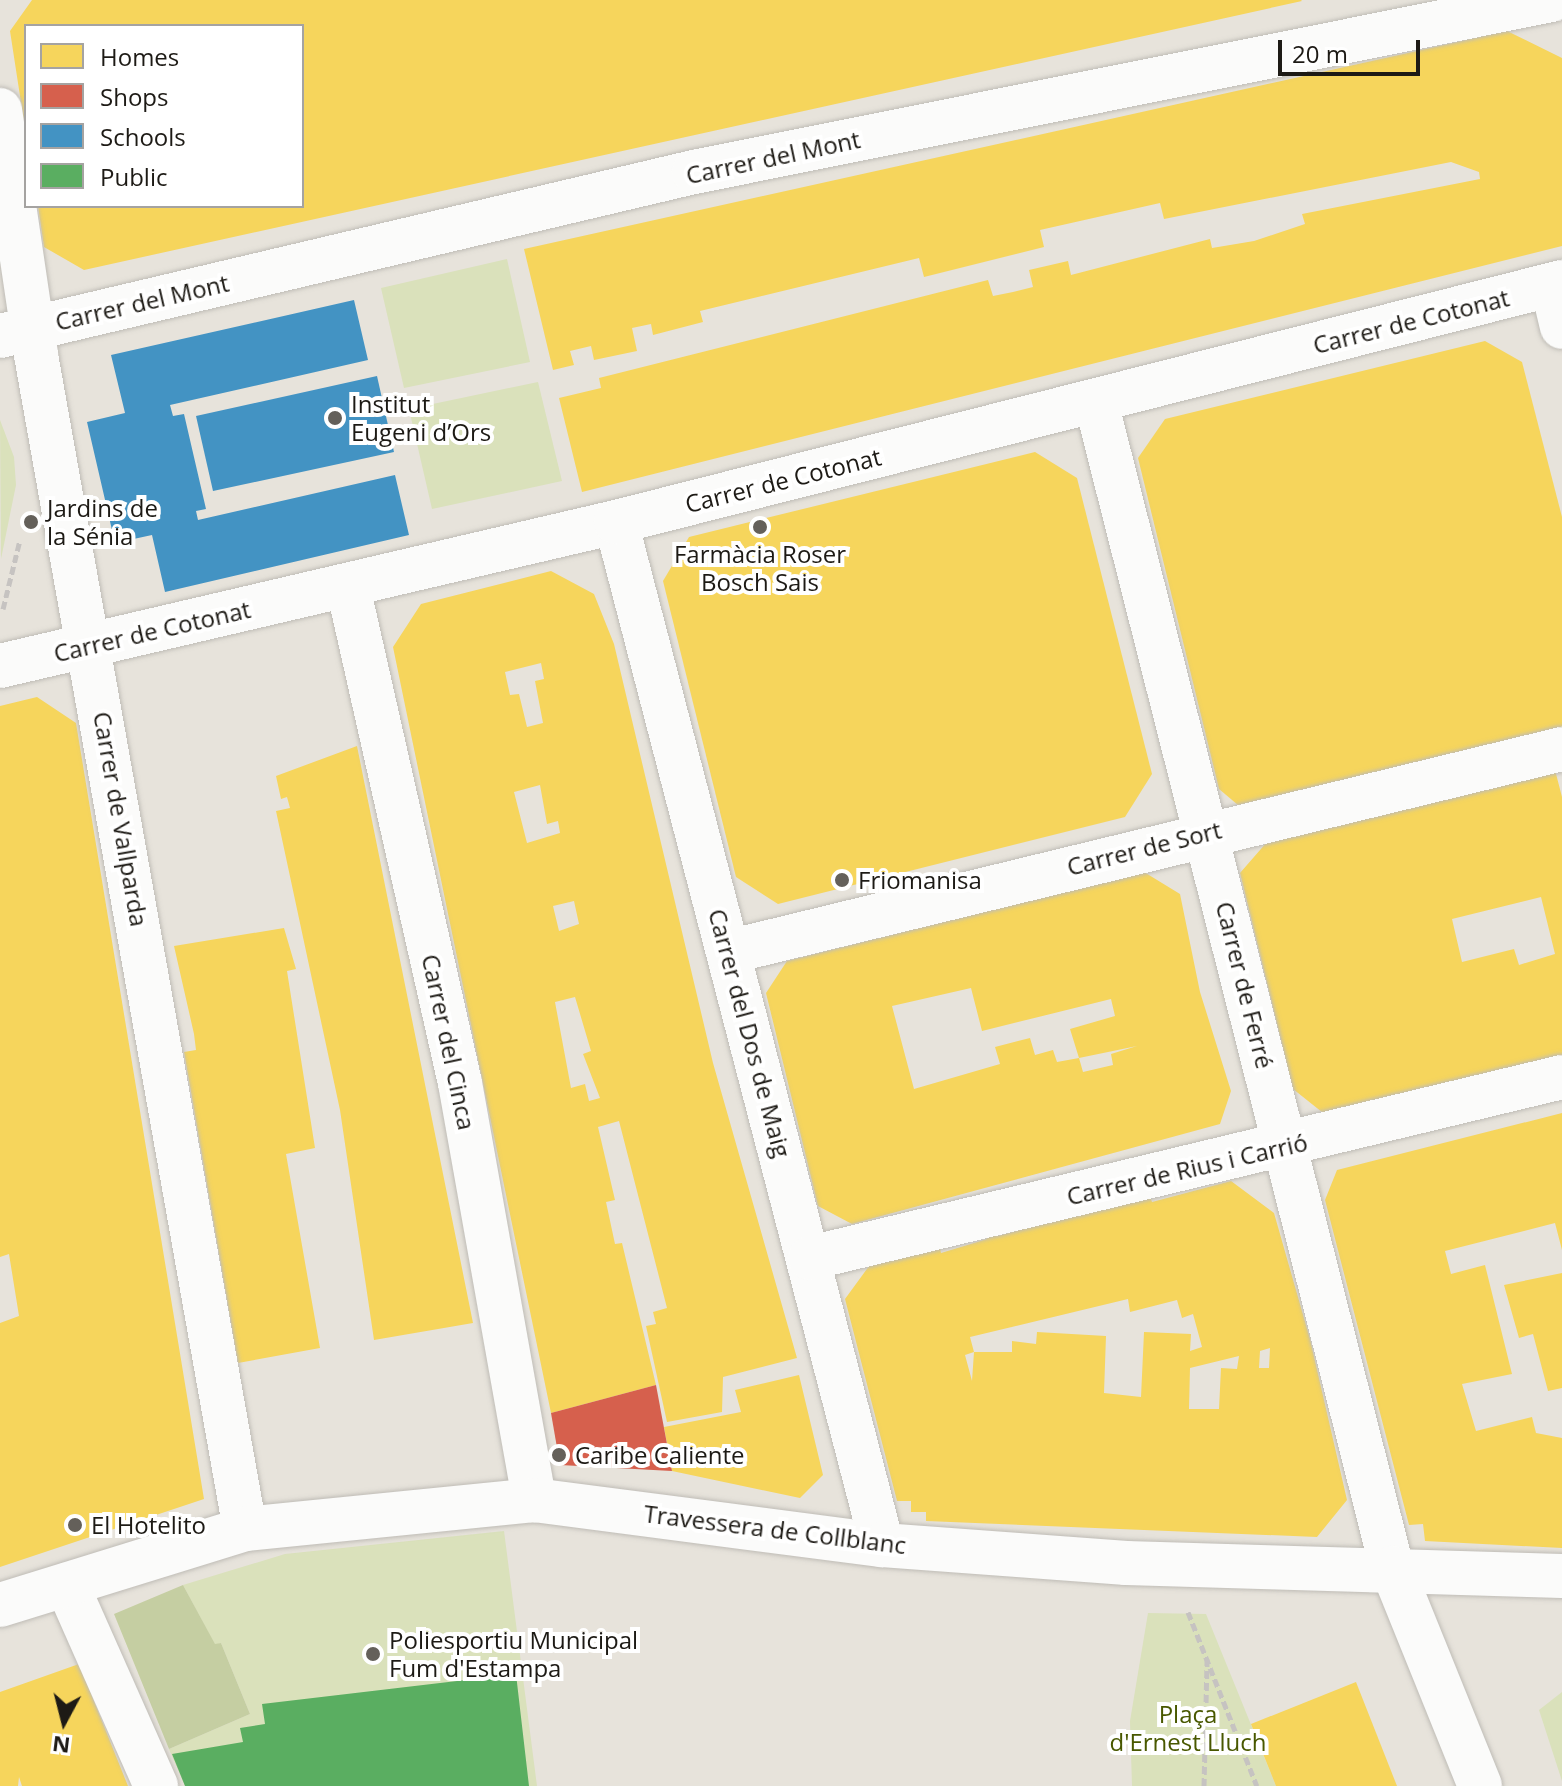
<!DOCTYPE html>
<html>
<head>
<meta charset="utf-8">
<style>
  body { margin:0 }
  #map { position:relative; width:1562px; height:1786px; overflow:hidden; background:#e7e3db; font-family:"Open Sans",sans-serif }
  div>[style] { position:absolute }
  .green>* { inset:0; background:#dae1bb }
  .forest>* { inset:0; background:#c5cea2 }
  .homes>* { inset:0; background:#f6d55c }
  .shops>* { inset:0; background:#d6604d }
  .schools>* { inset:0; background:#4393c3 }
  .public>* { inset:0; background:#5aae61 }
  .path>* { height:5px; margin-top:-2.5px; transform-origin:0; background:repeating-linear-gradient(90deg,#c6c3c1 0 8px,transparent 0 12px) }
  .roads { filter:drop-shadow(0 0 2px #bfbcb6) drop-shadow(0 0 2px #bfbcb6) }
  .minor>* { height:44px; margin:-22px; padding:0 22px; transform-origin:22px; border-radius:22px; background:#fbfbfa }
  .dots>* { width:22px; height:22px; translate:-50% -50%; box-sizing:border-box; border:4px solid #fff; border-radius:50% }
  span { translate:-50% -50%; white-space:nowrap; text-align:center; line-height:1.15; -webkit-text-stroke:8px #fff; paint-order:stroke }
  .street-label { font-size:24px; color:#1d1a15 }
  .poi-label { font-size:24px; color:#1d1a15 }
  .left { translate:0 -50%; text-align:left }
  .park-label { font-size:24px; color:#495800 }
  .legend { position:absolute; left:24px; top:24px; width:280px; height:184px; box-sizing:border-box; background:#fff; border:2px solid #a5a3a1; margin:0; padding:10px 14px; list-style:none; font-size:24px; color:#1d1a15 }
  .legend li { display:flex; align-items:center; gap:16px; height:40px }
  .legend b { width:40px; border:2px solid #a5a3a1 }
  .north { position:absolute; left:24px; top:1682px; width:80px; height:80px; -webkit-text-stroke:6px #fff; paint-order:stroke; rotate:187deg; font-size:22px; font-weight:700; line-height:32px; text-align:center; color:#1d1a15 }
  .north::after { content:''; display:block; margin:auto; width:28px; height:36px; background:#1d1a15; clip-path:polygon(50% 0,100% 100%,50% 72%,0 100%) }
  .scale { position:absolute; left:1278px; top:40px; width:142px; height:36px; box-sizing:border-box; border:4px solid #1d1a15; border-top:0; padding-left:10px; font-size:24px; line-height:28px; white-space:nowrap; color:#1d1a15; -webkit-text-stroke:6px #fff; paint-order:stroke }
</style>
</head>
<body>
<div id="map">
  <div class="green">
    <i style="clip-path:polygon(507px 259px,530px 362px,404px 388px,381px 288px)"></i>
    <i style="clip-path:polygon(538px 382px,562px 481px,432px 509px,409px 409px)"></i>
    <i style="clip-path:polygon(0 420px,14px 457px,16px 485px,1px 559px)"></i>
    <i style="clip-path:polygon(504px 1531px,537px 1786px,185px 1786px,169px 1749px,250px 1714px,221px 1643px,215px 1645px,183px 1585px,285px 1554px)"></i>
    <i style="clip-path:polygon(1148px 1613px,1206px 1614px,1276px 1786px,1132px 1786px,1130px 1721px)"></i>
    <i style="clip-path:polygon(1562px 1692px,1562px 1781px,1539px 1710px)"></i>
  </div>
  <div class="forest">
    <i style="clip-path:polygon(183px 1585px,215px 1644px,221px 1643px,250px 1714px,169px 1749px,114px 1614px)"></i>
  </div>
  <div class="homes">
    <i style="clip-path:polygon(32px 0,1301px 0,1302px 1px,84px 270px,44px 247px,38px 206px,302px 206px,302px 26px,26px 26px,24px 122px,10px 31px)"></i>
    <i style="clip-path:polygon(1507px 31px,1562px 58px,1562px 246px,582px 492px,559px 398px,601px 388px,599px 378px,988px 280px,993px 296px,1013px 292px,1033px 287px,1029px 270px,1068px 261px,1071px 275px,1210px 239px,1212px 248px,1254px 241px,1305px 224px,1302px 214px,1480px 179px,1479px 172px,1451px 162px,1164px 219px,1160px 203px,1040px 230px,1044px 247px,924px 277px,919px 258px,700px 311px,703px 322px,653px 335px,651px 324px,632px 328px,637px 351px,594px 360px,591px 346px,570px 351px,574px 365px,553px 370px,524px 249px)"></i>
    <i style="clip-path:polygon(1485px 341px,1522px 362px,1562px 517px,1562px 728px,1238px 805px,1219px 789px,1138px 458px,1165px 419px)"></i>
    <i style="clip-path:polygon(1035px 452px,1077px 478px,1152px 774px,1125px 817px,778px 904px,736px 877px,663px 581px,689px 537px)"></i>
    <i style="clip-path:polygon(evenodd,551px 571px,594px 594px,614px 644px,713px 1063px,797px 1358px,723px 1377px,722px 1412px,667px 1422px,646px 1326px,656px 1324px,653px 1312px,667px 1308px,619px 1121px,598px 1127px,615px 1200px,606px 1202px,615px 1244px,622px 1243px,656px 1385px,551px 1413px,393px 647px,421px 604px,551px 571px,541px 663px,544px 679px,535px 681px,543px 723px,527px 727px,519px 694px,510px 695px,505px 672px,541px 663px,551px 571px,540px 785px,547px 824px,558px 821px,560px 833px,527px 843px,514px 792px,540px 785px,551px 571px,574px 901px,579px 924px,559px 931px,553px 906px,574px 901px,551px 571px,575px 997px,591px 1051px,583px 1054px,600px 1098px,589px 1101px,585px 1084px,571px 1088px,555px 1002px,575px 997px)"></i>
    <i style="clip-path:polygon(37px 697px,76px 723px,204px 1499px,0 1567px,0 1323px,19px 1316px,9px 1254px,0 1257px,0 706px)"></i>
    <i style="clip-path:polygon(357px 746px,473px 1323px,374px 1340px,340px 1110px,276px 811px,290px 808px,287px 797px,281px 799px,276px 776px)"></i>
    <i style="clip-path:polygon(evenodd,1555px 770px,1562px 797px,1562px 1060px,1332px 1120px,1293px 1089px,1240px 873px,1267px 842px,1555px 770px,1541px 897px,1555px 954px,1519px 965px,1514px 949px,1462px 962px,1452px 919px,1541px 897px)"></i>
    <i style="clip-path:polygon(evenodd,1144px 872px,1180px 894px,1200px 992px,1231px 1091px,1220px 1124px,852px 1224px,818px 1206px,766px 993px,787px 961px,1144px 872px,971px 988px,982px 1031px,1111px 999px,1115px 1016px,1070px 1029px,1079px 1058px,1137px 1046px,1111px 1054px,1113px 1065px,1083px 1072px,1079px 1058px,1057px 1062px,1053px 1050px,1035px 1055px,1030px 1038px,995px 1047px,1000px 1064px,914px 1089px,892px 1006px,971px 988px)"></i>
    <i style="clip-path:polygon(284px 928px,296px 969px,287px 971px,315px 1148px,286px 1154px,320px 1348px,238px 1363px,184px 1052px,196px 1050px,194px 1034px,174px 946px)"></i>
    <i style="clip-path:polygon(1562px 1113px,1562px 1250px,1555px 1223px,1445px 1251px,1451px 1274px,1485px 1265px,1512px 1374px,1462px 1384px,1476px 1431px,1532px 1417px,1536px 1433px,1562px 1438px,1562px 1548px,1425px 1541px,1423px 1524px,1409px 1525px,1325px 1200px,1337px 1170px)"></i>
    <i style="clip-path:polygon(evenodd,1231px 1181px,1274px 1213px,1310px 1339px,1347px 1500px,1317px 1537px,926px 1521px,926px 1512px,911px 1512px,911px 1501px,897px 1501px,845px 1299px,872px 1262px,939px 1244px,941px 1253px,987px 1239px,985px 1231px,994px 1228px,998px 1236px,1149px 1194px,1152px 1202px,1231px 1181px,1128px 1299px,1130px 1312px,1177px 1300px,1182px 1318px,1193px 1314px,1202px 1347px,1190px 1351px,1191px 1334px,1144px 1332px,1141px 1397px,1104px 1393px,1106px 1336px,1037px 1332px,1036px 1344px,1012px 1341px,1012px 1352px,974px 1352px,970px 1337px,1128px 1299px,1231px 1181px,1270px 1348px,1269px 1368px,1259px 1368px,1260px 1351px,1270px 1348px,1231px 1181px,974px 1352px,972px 1381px,965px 1355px,974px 1352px,1231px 1181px,1239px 1356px,1237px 1369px,1221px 1368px,1219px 1409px,1189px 1409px,1190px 1368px,1239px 1356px)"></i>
    <i style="clip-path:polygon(1562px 1273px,1562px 1388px,1548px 1391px,1533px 1334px,1519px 1338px,1504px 1285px)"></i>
    <i style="clip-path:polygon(799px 1375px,823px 1475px,800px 1498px,672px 1471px,664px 1427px,741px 1412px,735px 1390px)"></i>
    <i style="clip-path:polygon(79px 1664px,128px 1786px,22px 1786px,19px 1777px,18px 1786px,0 1786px,0 1692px)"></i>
    <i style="clip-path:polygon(1356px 1682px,1397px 1786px,1276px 1786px,1251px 1724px)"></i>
  </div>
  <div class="shops">
    <i style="clip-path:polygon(656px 1385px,672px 1471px,560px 1465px,551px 1413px)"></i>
  </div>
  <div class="schools">
    <i style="clip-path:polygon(354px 300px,368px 360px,170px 405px,173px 416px,184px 414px,206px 509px,196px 511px,198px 520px,395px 475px,409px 535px,165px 592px,152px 535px,115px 543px,87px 422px,125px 413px,111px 355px)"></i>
    <i style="clip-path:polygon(377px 376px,394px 452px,213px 491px,196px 416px)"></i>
  </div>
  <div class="public">
    <i style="clip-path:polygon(516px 1674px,529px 1786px,185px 1786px,172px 1754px,243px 1742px,240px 1728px,265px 1724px,262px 1704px)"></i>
  </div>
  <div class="path">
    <i style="left:3px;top:609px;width:71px;rotate:-76.2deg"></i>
    <i style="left:1188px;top:1612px;width:187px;rotate:68.4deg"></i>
    <i style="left:1204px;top:1786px;width:127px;rotate:-88.6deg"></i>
  </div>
  <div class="roads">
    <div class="minor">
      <i style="left:0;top:110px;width:248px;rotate:81.6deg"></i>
      <i style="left:36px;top:355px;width:1192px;rotate:79.91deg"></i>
      <i style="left:1552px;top:285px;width:43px;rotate:76.6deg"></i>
      <i style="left:0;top:336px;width:713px;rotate:-13.3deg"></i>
      <i style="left:694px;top:172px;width:875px;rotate:-11.34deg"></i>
      <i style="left:1096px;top:402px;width:1203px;rotate:75.76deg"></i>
      <i style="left:1392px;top:1568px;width:235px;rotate:68deg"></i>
      <i style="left:616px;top:522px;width:1057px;rotate:75.42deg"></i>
      <i style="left:348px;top:587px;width:508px;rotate:77.28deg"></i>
      <i style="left:460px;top:1083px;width:424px;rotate:79.9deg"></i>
      <i style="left:0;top:666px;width:633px;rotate:-13.16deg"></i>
      <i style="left:616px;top:522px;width:976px;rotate:-14.24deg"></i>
      <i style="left:728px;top:952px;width:858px;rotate:-13.68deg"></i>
      <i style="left:810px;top:1258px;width:773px;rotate:-13.53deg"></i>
      <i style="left:67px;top:1585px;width:220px;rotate:66.1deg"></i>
      <i style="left:0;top:1605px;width:257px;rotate:-17.2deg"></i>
      <i style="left:245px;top:1529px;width:290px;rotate:-5.7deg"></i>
      <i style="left:534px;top:1500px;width:351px;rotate:7.4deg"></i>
      <i style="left:882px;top:1545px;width:245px;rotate:4.2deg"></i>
      <i style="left:1126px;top:1563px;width:436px;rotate:1.7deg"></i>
    </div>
  </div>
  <div class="dots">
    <i style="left:335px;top:418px;background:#64605a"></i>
    <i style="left:31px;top:522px;background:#64605a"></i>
    <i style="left:760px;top:527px;background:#64605a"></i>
    <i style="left:842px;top:880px;background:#64605a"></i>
    <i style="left:559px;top:1455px;background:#64605a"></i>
    <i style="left:75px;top:1525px;background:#64605a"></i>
    <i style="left:373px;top:1654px;background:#64605a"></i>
  </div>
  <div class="street-label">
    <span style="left:773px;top:157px;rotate:-12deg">Carrer del Mont</span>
    <span style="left:142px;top:302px;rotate:-13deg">Carrer del Mont</span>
    <span style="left:1411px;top:321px;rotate:-14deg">Carrer de Cotonat</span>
    <span style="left:783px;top:480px;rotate:-14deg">Carrer de Cotonat</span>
    <span style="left:152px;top:631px;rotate:-13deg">Carrer de Cotonat</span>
    <span style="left:121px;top:819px;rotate:80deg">Carrer de Vallparda</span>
    <span style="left:1144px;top:848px;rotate:-14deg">Carrer de Sort</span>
    <span style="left:1245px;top:985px;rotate:76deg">Carrer de Ferré</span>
    <span style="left:750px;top:1033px;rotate:75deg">Carrer del Dos de Maig</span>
    <span style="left:449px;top:1042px;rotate:78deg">Carrer del Cinca</span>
    <span style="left:1187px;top:1169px;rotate:-13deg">Carrer de Rius i Carrió</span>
    <span style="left:775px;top:1529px;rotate:7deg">Travessera de Collblanc</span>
  </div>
  <div class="poi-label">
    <span class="left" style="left:351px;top:418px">Institut<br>Eugeni d’Ors</span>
    <span class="left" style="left:47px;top:522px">Jardins de<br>la Sénia</span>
    <span style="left:760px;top:568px">Farmàcia Roser<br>Bosch Sais</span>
    <span class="left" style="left:858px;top:880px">Friomanisa</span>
    <span class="left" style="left:575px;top:1455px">Caribe Caliente</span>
    <span class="left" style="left:91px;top:1525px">El Hotelito</span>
    <span class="left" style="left:389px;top:1654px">Poliesportiu Municipal<br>Fum d'Estampa</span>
  </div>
  <div class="park-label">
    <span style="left:1188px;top:1728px">Plaça<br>d'Ernest Lluch</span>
  </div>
  <ul class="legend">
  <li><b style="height:22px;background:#f6d55c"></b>Homes</li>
  <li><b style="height:22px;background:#d6604d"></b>Shops</li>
  <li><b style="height:22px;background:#4393c3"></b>Schools</li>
  <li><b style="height:22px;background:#5aae61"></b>Public</li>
  </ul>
  <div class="north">N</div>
  <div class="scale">20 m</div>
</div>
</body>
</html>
